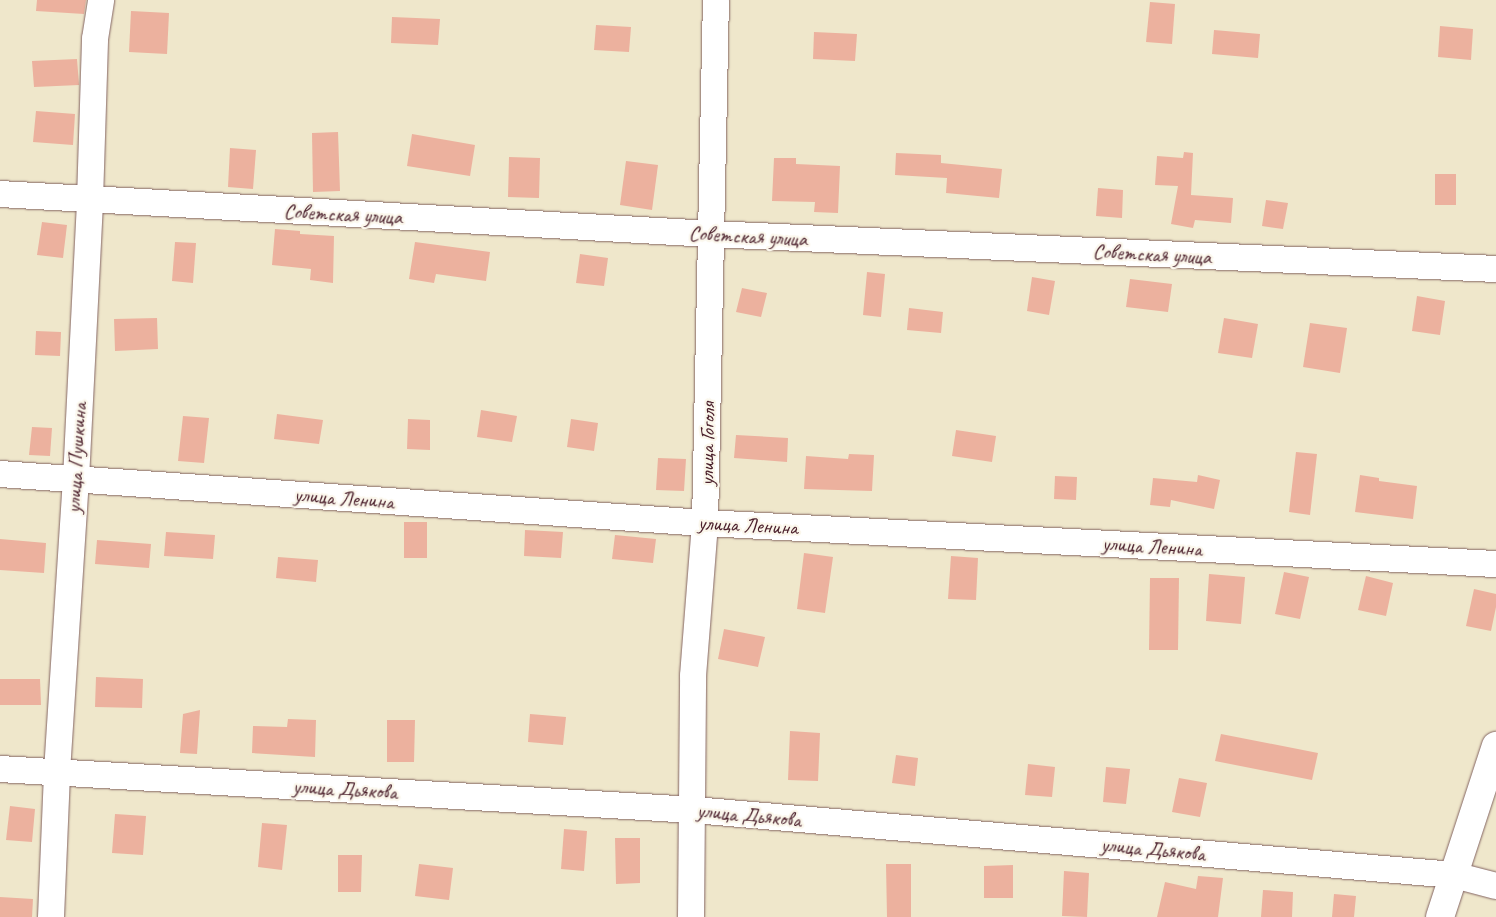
<!DOCTYPE html>
<html>
<head>
<meta charset="utf-8">
<style>
  body { margin:0 }
  #map { position:relative; width:1496px; height:917px; overflow:hidden; background:#efe7cb; font-family:Caveat,sans-serif }
  div>[style] { position:absolute }
  .building>* { inset:0; background:#ecb19e }
  .roads { filter:drop-shadow(0 0 1px #846563) drop-shadow(0 0 1px #846563) }
  .minor>* { height:26px; margin:-13px; padding:0 13px; transform-origin:13px; border-radius:13px; background:#fff }
  .major>* { height:28px; margin:-14px; padding:0 14px; transform-origin:14px; border-radius:14px; background:#fff }
  span { translate:-50% -50%; white-space:nowrap; text-align:center; line-height:1.15; -webkit-text-stroke:4.5px #fbf7ec; paint-order:stroke }
  .street-label { font-size:21px; color:#4a1f2b }
</style>
</head>
<body>
<div id="map">
  <div class="building">
    <i style="clip-path:polygon(37px 0,86px 0,84px 14px,36px 11px)"></i>
    <i style="clip-path:polygon(1150px 2px,1175px 4px,1172px 44px,1146px 42px)"></i>
    <i style="clip-path:polygon(131px 11px,169px 13px,167px 54px,129px 52px)"></i>
    <i style="clip-path:polygon(392px 17px,440px 19px,438px 45px,391px 43px)"></i>
    <i style="clip-path:polygon(596px 25px,631px 27px,629px 52px,594px 50px)"></i>
    <i style="clip-path:polygon(1440px 26px,1473px 29px,1471px 60px,1438px 57px)"></i>
    <i style="clip-path:polygon(1214px 30px,1260px 34px,1258px 58px,1212px 54px)"></i>
    <i style="clip-path:polygon(814px 32px,857px 34px,855px 61px,813px 59px)"></i>
    <i style="clip-path:polygon(77px 59px,79px 85px,34px 87px,32px 61px)"></i>
    <i style="clip-path:polygon(36px 111px,75px 114px,73px 145px,33px 142px)"></i>
    <i style="clip-path:polygon(338px 132px,340px 191px,313px 192px,312px 133px)"></i>
    <i style="clip-path:polygon(412px 134px,475px 145px,470px 176px,407px 166px)"></i>
    <i style="clip-path:polygon(230px 148px,256px 150px,253px 189px,228px 187px)"></i>
    <i style="clip-path:polygon(1184px 152px,1193px 153px,1191px 195px,1233px 198px,1231px 223px,1195px 220px,1193px 228px,1171px 224px,1178px 186px,1155px 185px,1157px 156px,1183px 158px)"></i>
    <i style="clip-path:polygon(896px 153px,941px 155px,941px 163px,1002px 169px,999px 198px,946px 193px,947px 178px,895px 175px)"></i>
    <i style="clip-path:polygon(509px 157px,540px 158px,539px 198px,508px 197px)"></i>
    <i style="clip-path:polygon(774px 158px,796px 158px,796px 164px,840px 166px,838px 213px,814px 212px,815px 202px,772px 201px)"></i>
    <i style="clip-path:polygon(626px 161px,658px 165px,652px 210px,620px 205px)"></i>
    <i style="clip-path:polygon(1435px 174px,1456px 174px,1456px 205px,1435px 205px)"></i>
    <i style="clip-path:polygon(1098px 188px,1123px 190px,1122px 218px,1096px 216px)"></i>
    <i style="clip-path:polygon(1266px 200px,1288px 203px,1283px 229px,1262px 226px)"></i>
    <i style="clip-path:polygon(42px 222px,67px 225px,63px 258px,37px 255px)"></i>
    <i style="clip-path:polygon(275px 229px,300px 231px,300px 234px,334px 236px,333px 283px,310px 280px,311px 269px,272px 265px)"></i>
    <i style="clip-path:polygon(175px 242px,196px 243px,193px 283px,172px 281px)"></i>
    <i style="clip-path:polygon(415px 242px,490px 252px,486px 281px,436px 274px,434px 283px,409px 279px)"></i>
    <i style="clip-path:polygon(580px 254px,608px 258px,604px 286px,576px 283px)"></i>
    <i style="clip-path:polygon(867px 272px,885px 274px,881px 317px,863px 315px)"></i>
    <i style="clip-path:polygon(1032px 277px,1055px 281px,1049px 315px,1027px 311px)"></i>
    <i style="clip-path:polygon(1130px 279px,1172px 284px,1168px 312px,1126px 307px)"></i>
    <i style="clip-path:polygon(742px 288px,767px 293px,761px 317px,736px 312px)"></i>
    <i style="clip-path:polygon(1417px 296px,1445px 301px,1440px 335px,1412px 331px)"></i>
    <i style="clip-path:polygon(909px 308px,943px 312px,941px 333px,907px 330px)"></i>
    <i style="clip-path:polygon(157px 318px,158px 349px,115px 351px,114px 319px)"></i>
    <i style="clip-path:polygon(1224px 318px,1258px 324px,1252px 358px,1218px 353px)"></i>
    <i style="clip-path:polygon(1310px 323px,1347px 328px,1340px 373px,1303px 367px)"></i>
    <i style="clip-path:polygon(36px 331px,61px 332px,60px 356px,35px 355px)"></i>
    <i style="clip-path:polygon(481px 410px,517px 416px,512px 442px,477px 437px)"></i>
    <i style="clip-path:polygon(277px 414px,323px 420px,319px 444px,274px 439px)"></i>
    <i style="clip-path:polygon(183px 416px,209px 418px,204px 463px,178px 461px)"></i>
    <i style="clip-path:polygon(408px 419px,430px 420px,430px 450px,407px 449px)"></i>
    <i style="clip-path:polygon(571px 419px,598px 423px,594px 451px,567px 447px)"></i>
    <i style="clip-path:polygon(32px 427px,52px 428px,50px 456px,29px 455px)"></i>
    <i style="clip-path:polygon(956px 430px,996px 436px,992px 462px,952px 456px)"></i>
    <i style="clip-path:polygon(736px 435px,788px 438px,787px 462px,734px 458px)"></i>
    <i style="clip-path:polygon(1296px 452px,1317px 454px,1310px 515px,1289px 512px)"></i>
    <i style="clip-path:polygon(849px 454px,874px 455px,872px 491px,804px 489px,806px 456px,848px 459px)"></i>
    <i style="clip-path:polygon(658px 458px,686px 459px,684px 491px,656px 490px)"></i>
    <i style="clip-path:polygon(1198px 475px,1220px 480px,1214px 509px,1171px 500px,1170px 507px,1150px 505px,1153px 478px,1197px 482px)"></i>
    <i style="clip-path:polygon(1360px 475px,1379px 478px,1379px 481px,1417px 486px,1413px 519px,1355px 512px)"></i>
    <i style="clip-path:polygon(1055px 476px,1077px 477px,1076px 500px,1054px 499px)"></i>
    <i style="clip-path:polygon(404px 522px,427px 522px,427px 558px,404px 558px)"></i>
    <i style="clip-path:polygon(525px 530px,563px 532px,561px 558px,524px 556px)"></i>
    <i style="clip-path:polygon(166px 532px,215px 535px,213px 559px,164px 556px)"></i>
    <i style="clip-path:polygon(615px 535px,656px 539px,653px 563px,612px 559px)"></i>
    <i style="clip-path:polygon(0 539px,46px 543px,44px 573px,0 570px)"></i>
    <i style="clip-path:polygon(97px 540px,151px 544px,149px 568px,95px 564px)"></i>
    <i style="clip-path:polygon(804px 553px,833px 557px,825px 613px,797px 609px)"></i>
    <i style="clip-path:polygon(951px 556px,978px 558px,976px 600px,948px 599px)"></i>
    <i style="clip-path:polygon(278px 557px,318px 560px,316px 582px,276px 578px)"></i>
    <i style="clip-path:polygon(1284px 572px,1309px 577px,1300px 619px,1275px 614px)"></i>
    <i style="clip-path:polygon(1209px 574px,1245px 577px,1241px 624px,1206px 621px)"></i>
    <i style="clip-path:polygon(1366px 576px,1393px 583px,1386px 616px,1358px 610px)"></i>
    <i style="clip-path:polygon(1150px 578px,1179px 578px,1178px 650px,1149px 650px)"></i>
    <i style="clip-path:polygon(1474px 589px,1496px 594px,1496px 607px,1491px 631px,1466px 626px)"></i>
    <i style="clip-path:polygon(724px 629px,765px 637px,758px 667px,718px 659px)"></i>
    <i style="clip-path:polygon(96px 677px,143px 679px,142px 708px,95px 707px)"></i>
    <i style="clip-path:polygon(0 679px,40px 679px,41px 705px,0 705px)"></i>
    <i style="clip-path:polygon(200px 710px,197px 754px,180px 753px,183px 714px)"></i>
    <i style="clip-path:polygon(530px 714px,566px 717px,563px 745px,528px 742px)"></i>
    <i style="clip-path:polygon(288px 719px,316px 720px,315px 757px,252px 753px,253px 726px,287px 727px)"></i>
    <i style="clip-path:polygon(387px 720px,415px 720px,414px 762px,387px 762px)"></i>
    <i style="clip-path:polygon(790px 731px,820px 733px,818px 781px,788px 780px)"></i>
    <i style="clip-path:polygon(1221px 734px,1318px 753px,1312px 780px,1215px 761px)"></i>
    <i style="clip-path:polygon(896px 755px,918px 758px,915px 786px,892px 783px)"></i>
    <i style="clip-path:polygon(1028px 764px,1055px 767px,1052px 797px,1025px 795px)"></i>
    <i style="clip-path:polygon(1106px 767px,1130px 769px,1126px 804px,1103px 802px)"></i>
    <i style="clip-path:polygon(1179px 778px,1207px 783px,1200px 817px,1172px 812px)"></i>
    <i style="clip-path:polygon(10px 806px,35px 809px,32px 842px,6px 840px)"></i>
    <i style="clip-path:polygon(115px 814px,146px 816px,143px 855px,112px 853px)"></i>
    <i style="clip-path:polygon(262px 823px,287px 825px,282px 870px,258px 867px)"></i>
    <i style="clip-path:polygon(564px 829px,587px 831px,584px 871px,561px 869px)"></i>
    <i style="clip-path:polygon(615px 838px,640px 838px,640px 883px,616px 884px)"></i>
    <i style="clip-path:polygon(338px 855px,362px 855px,361px 892px,338px 892px)"></i>
    <i style="clip-path:polygon(419px 864px,453px 868px,449px 900px,415px 896px)"></i>
    <i style="clip-path:polygon(886px 864px,911px 864px,911px 917px,887px 917px)"></i>
    <i style="clip-path:polygon(1013px 865px,1013px 898px,984px 898px,984px 866px)"></i>
    <i style="clip-path:polygon(1064px 871px,1089px 873px,1087px 917px,1062px 916px)"></i>
    <i style="clip-path:polygon(1198px 876px,1223px 878px,1218px 917px,1157px 917px,1165px 882px,1196px 889px)"></i>
    <i style="clip-path:polygon(1263px 890px,1293px 892px,1292px 917px,1261px 917px)"></i>
    <i style="clip-path:polygon(1334px 894px,1356px 896px,1354px 917px,1332px 917px)"></i>
    <i style="clip-path:polygon(0 897px,33px 899px,32px 917px,0 917px)"></i>
  </div>
  <div class="roads">
    <div class="minor">
      <i style="left:0;top:194px;width:712px;rotate:3.22deg"></i>
      <i style="left:711px;top:234px;width:786px;rotate:2.55deg"></i>
      <i style="left:0;top:474px;width:707px;rotate:3.98deg"></i>
      <i style="left:705px;top:523px;width:792px;rotate:2.97deg"></i>
      <i style="left:0;top:769px;width:695px;rotate:3.38deg"></i>
      <i style="left:694px;top:810px;width:763px;rotate:4.89deg"></i>
      <i style="left:1454px;top:875px;width:43px;rotate:14.7deg"></i>
      <i style="left:51px;top:917px;width:145px;rotate:-87.6deg"></i>
      <i style="left:57px;top:772px;width:294px;rotate:-86.3deg"></i>
      <i style="left:76px;top:479px;width:279px;rotate:-87.1deg"></i>
      <i style="left:90px;top:200px;width:161px;rotate:-88.2deg"></i>
      <i style="left:95px;top:39px;width:39px;rotate:-81deg"></i>
      <i style="left:691px;top:917px;width:241px;rotate:-89.5deg"></i>
      <i style="left:693px;top:676px;width:153px;rotate:-85.5deg"></i>
      <i style="left:705px;top:523px;width:523px;rotate:-88.8deg"></i>
    </div>
    <div class="major">
      <i style="left:1440px;top:917px;width:180px;rotate:-71.9deg"></i>
    </div>
  </div>
  <div class="street-label">
    <span style="left:343px;top:214px;rotate:3deg">Советская улица</span>
    <span style="left:748px;top:236px;rotate:3deg">Советская улица</span>
    <span style="left:1152px;top:254px;rotate:3deg">Советская улица</span>
    <span style="left:707px;top:444px;rotate:-89deg">улица Гоголя</span>
    <span style="left:76px;top:458px;rotate:-87deg">улица Пушкина</span>
    <span style="left:344px;top:498px;rotate:4deg">улица Ленина</span>
    <span style="left:748px;top:525px;rotate:3deg">улица Ленина</span>
    <span style="left:1152px;top:546px;rotate:3deg">улица Ленина</span>
    <span style="left:345px;top:789px;rotate:3deg">улица Дьякова</span>
    <span style="left:749px;top:815px;rotate:5deg">улица Дьякова</span>
    <span style="left:1153px;top:849px;rotate:5deg">улица Дьякова</span>
  </div>
</div>
</body>
</html>
